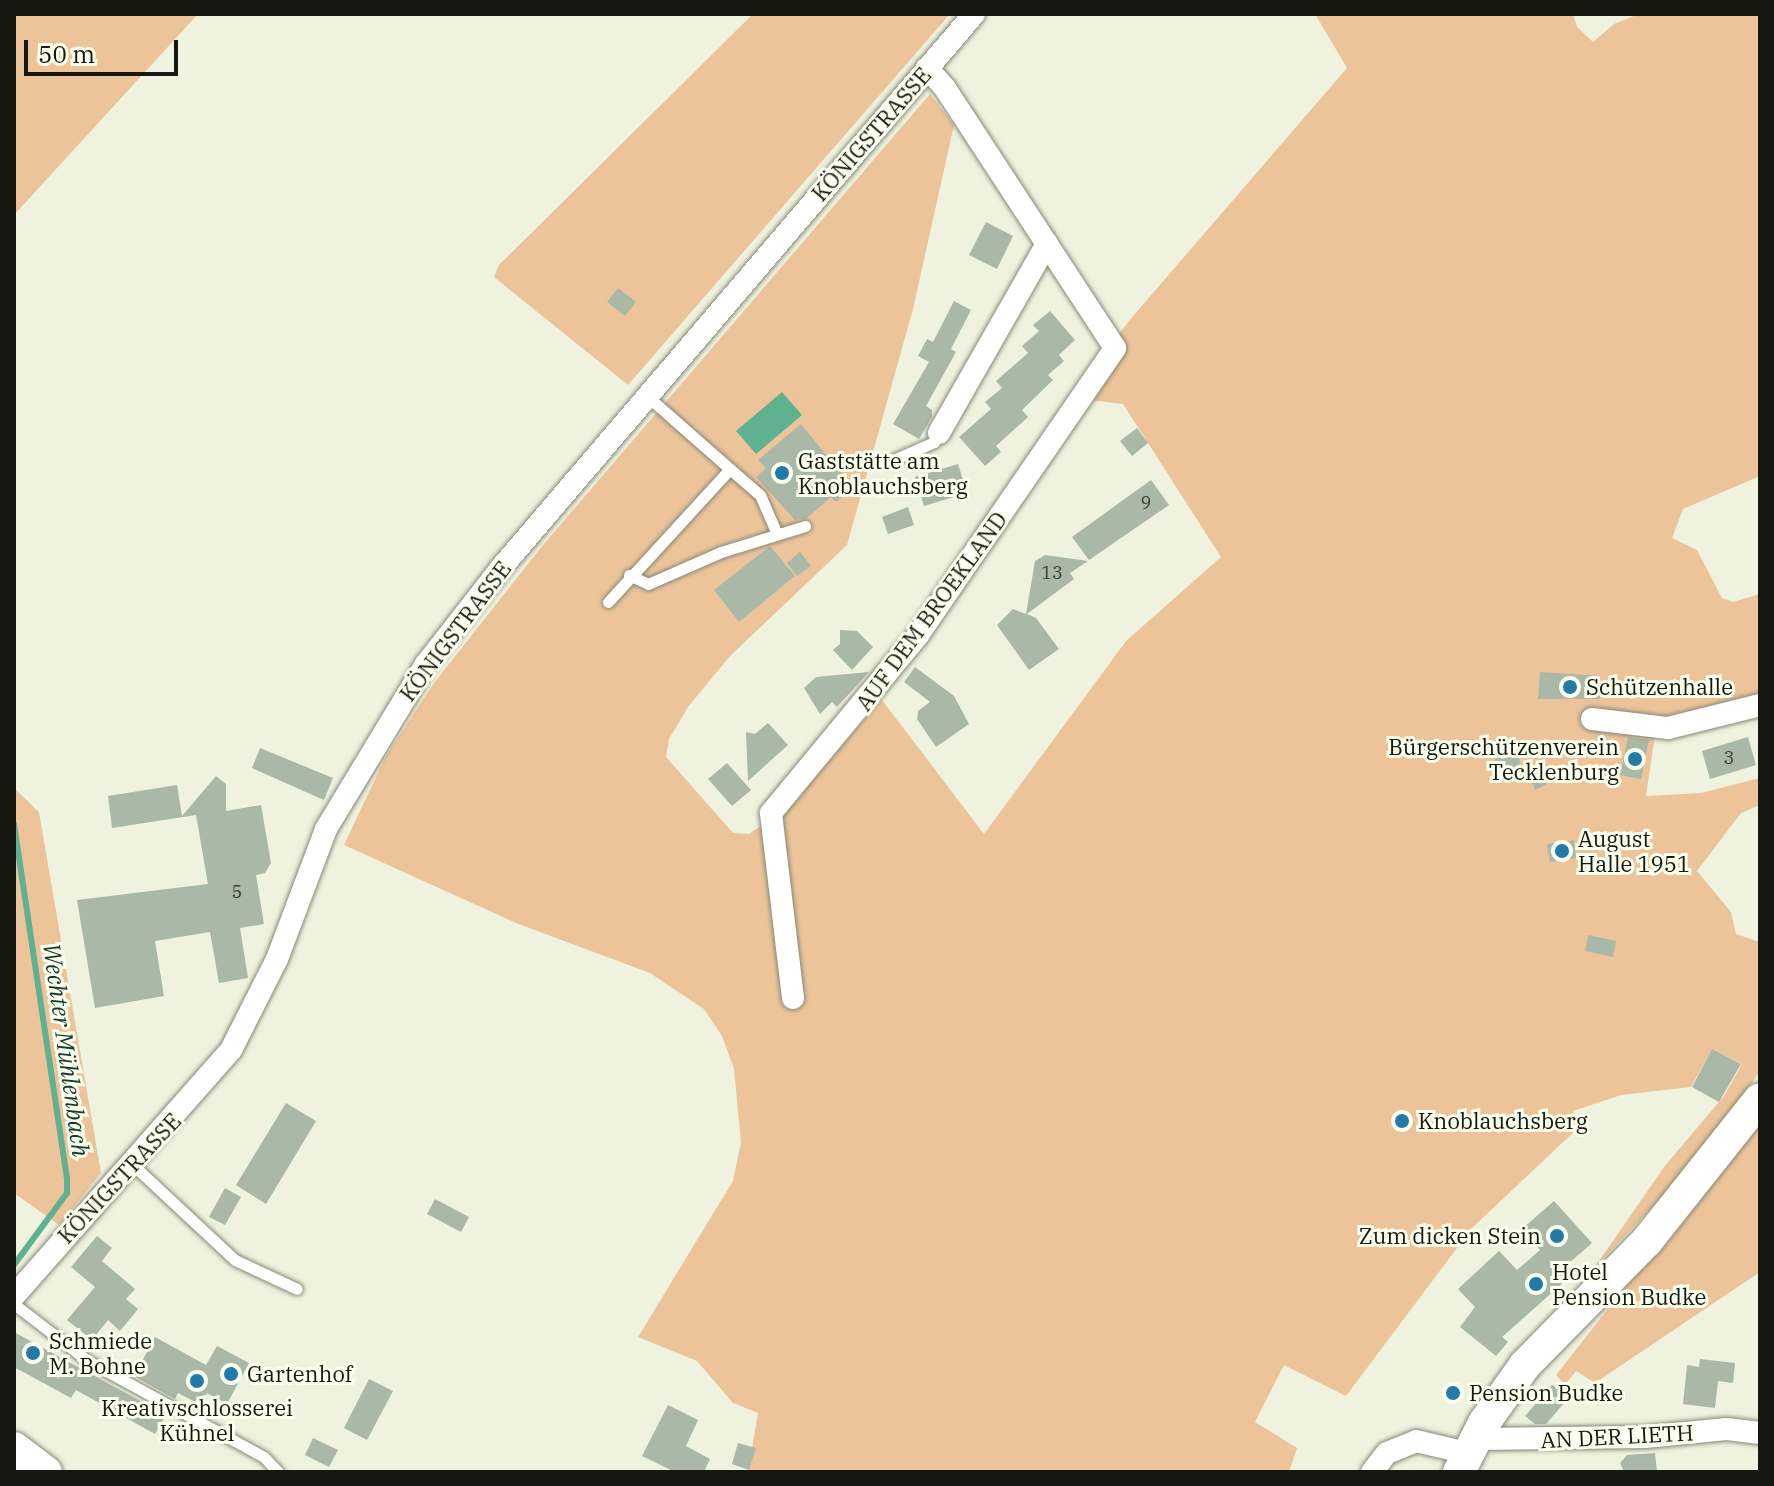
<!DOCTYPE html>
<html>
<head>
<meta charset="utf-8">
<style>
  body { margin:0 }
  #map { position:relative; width:1774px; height:1486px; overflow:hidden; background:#eef2de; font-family:"IBM Plex Serif",serif }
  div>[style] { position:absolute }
  .green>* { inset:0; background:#edc49a }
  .water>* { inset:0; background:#60b18f }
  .stream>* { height:6px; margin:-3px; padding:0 3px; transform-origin:3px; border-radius:3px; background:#60b18f }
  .building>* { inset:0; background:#aab8a7 }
  .roads { filter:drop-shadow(0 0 2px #868977) drop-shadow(0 0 2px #868977) }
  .lane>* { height:11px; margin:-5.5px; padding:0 5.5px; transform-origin:5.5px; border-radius:5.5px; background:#fff }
  .street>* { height:22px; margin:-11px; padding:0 11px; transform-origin:11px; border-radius:11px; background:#fff }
  .secondary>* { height:32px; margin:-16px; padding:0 16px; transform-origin:16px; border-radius:16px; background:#fff }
  .dots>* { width:22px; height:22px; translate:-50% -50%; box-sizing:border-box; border:4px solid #fbffee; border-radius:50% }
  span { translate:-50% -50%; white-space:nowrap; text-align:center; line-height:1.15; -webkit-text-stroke:6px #fbffee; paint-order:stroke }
  .number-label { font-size:18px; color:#3b3f36 }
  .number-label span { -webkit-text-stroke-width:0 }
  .street-label { font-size:22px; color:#161710 }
  .poi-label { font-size:22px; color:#161710 }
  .left { translate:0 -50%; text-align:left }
  .right { translate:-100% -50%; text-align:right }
  .water-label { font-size:24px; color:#163b2c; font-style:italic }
  .frame { position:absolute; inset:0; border:16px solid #161710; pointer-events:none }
  .scale { position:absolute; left:24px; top:40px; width:154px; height:36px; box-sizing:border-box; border:4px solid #161710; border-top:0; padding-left:10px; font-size:24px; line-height:28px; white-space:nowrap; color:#161710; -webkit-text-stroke:6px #fbffee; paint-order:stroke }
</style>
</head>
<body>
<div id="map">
  <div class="green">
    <i style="clip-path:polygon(14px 14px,198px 14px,14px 215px)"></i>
    <i style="clip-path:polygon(753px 14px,950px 14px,628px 385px,494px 277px,499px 265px)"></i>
    <i style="clip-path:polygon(1315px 14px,1573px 14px,1577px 27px,1593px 42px,1614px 24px,1639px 14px,1760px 14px,1760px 476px,1683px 509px,1672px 538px,1697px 550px,1722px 598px,1733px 602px,1760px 594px,1760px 699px,1656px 728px,1646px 796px,1701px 793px,1760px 778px,1760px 805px,1741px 813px,1697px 871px,1731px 912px,1736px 934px,1760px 942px,1760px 1071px,1705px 1152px,1595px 1267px,1664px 1167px,1724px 1096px,1742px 1064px,1712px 1049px,1691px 1087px,1621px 1095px,1573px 1111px,1579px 1127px,1472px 1228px,1346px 1396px,1284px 1365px,1255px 1422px,1297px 1448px,1289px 1472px,748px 1472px,758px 1413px,733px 1403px,697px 1361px,638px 1337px,733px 1181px,741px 1142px,734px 1069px,722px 1036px,704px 1009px,650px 973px,516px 923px,344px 845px,386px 756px,434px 683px,543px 545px,930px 94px,954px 125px,913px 309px,847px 545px,730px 656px,688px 707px,669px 739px,666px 757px,733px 833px,749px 834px,786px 808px,882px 700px,984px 834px,1126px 641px,1221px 557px,1123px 404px,1072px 398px,1128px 322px,1347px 68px)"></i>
    <i style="clip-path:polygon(14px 772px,16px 790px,39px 812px,101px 1173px,59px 1225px,14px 1193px)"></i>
    <i style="clip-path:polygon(1760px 1116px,1760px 1272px,1595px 1383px,1576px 1371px,1565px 1385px,1556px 1375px)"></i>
  </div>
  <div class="water">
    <i style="clip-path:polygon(782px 392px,802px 415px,756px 454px,736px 431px)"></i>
  </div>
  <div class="stream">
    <i style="left:14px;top:824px;width:358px;rotate:81.5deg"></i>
    <i style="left:67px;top:1178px;width:15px;rotate:90deg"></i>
    <i style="left:67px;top:1193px;width:89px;rotate:126.4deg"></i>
  </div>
  <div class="building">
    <i style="clip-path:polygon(986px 222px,1013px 236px,997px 269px,969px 255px)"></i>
    <i style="clip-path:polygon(618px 288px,636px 302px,625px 316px,607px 302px)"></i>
    <i style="clip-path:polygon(954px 301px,971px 310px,951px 349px,956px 352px,926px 406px,932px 410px,932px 417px,919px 439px,893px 424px,929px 362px,918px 356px,927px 339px,933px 342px)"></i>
    <i style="clip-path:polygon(1050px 311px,1075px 340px,1059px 355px,1064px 361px,1048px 375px,1053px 380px,1022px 410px,1028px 417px,996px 446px,1001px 452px,985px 466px,959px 437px,991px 409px,985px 402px,1002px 388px,996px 381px,1028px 353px,1022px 346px,1039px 331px,1033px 325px)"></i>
    <i style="clip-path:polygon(801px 424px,853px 488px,836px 502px,831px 497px,807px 518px,795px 520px,756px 477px,766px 468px,758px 460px)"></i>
    <i style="clip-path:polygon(1137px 428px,1148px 443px,1132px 456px,1120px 441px)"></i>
    <i style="clip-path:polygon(958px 464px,967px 493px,924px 506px,915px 477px)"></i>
    <i style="clip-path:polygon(1151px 480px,1169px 505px,1089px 560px,1072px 537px)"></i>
    <i style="clip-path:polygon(908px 507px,914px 525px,888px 534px,882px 517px)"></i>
    <i style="clip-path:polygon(770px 546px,795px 576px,739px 622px,714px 590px)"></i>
    <i style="clip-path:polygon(800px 552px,811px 566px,797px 576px,787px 563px)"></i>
    <i style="clip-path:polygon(1045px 555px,1088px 561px,1070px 573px,1074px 579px,1027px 614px,1036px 618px,1059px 649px,1029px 670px,997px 625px,1013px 609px,1026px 614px,1035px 561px)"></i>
    <i style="clip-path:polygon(840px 630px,857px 631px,873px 647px,852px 670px,833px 650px,840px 644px)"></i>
    <i style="clip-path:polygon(915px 667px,954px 696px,969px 724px,936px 747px,917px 719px,918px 711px,930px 702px,904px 682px)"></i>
    <i style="clip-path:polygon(869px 672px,837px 707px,832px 702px,820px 714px,804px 688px,816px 677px)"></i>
    <i style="clip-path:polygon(1540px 672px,1601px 676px,1600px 699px,1538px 699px)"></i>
    <i style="clip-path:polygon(768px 723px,788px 745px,748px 781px,746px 732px,755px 734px)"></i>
    <i style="clip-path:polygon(1628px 737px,1649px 740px,1641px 779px,1620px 775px)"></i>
    <i style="clip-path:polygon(1748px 737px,1756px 765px,1710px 779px,1702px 751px)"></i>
    <i style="clip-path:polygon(1518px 745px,1520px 767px,1496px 769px,1494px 747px)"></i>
    <i style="clip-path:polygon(260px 748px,333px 778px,324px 800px,252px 768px)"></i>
    <i style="clip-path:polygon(727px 763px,751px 790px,732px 806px,708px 779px)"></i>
    <i style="clip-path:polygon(1541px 772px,1547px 784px,1535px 790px,1529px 773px)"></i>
    <i style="clip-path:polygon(216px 776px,226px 784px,226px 811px,261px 805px,271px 863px,265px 873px,256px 875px,264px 924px,240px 928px,248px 978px,219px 983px,210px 932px,155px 941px,164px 996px,95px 1008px,77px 900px,208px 884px,196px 815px,112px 828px,108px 796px,177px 785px,182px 816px)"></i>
    <i style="clip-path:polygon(1574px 840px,1576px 858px,1550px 862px,1547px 844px)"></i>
    <i style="clip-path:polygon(1588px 935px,1616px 941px,1613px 957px,1585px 951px)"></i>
    <i style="clip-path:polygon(1712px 1049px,1741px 1064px,1719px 1102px,1692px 1087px)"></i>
    <i style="clip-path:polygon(286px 1103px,316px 1121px,266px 1204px,236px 1185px)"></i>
    <i style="clip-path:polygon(225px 1188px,241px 1197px,225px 1225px,209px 1217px)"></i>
    <i style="clip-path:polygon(435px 1199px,469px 1217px,461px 1232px,427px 1214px)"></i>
    <i style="clip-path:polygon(1554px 1201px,1592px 1243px,1568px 1264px,1575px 1272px,1502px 1337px,1508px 1342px,1496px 1356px,1460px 1327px,1475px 1307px,1458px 1289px,1499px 1251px,1517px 1270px,1540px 1250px,1522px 1229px)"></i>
    <i style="clip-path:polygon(97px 1236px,112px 1248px,102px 1261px,135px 1289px,126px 1299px,138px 1309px,120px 1331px,108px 1320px,92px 1340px,67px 1320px,95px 1287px,71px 1267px)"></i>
    <i style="clip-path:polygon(14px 1332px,166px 1415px,155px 1434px,76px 1390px,71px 1398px,14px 1367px)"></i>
    <i style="clip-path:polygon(155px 1337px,206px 1365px,217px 1346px,249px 1363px,227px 1404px,207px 1393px,201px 1405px,178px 1393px,175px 1399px,134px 1376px)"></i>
    <i style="clip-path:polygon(1700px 1359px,1735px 1363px,1733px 1383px,1718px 1381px,1715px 1408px,1683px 1404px,1687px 1365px,1699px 1367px)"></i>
    <i style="clip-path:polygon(369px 1379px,393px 1391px,367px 1440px,344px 1428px)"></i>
    <i style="clip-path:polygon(1552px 1385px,1572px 1394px,1546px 1424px,1535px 1424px,1525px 1416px)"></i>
    <i style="clip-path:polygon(668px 1405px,698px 1420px,686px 1446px,710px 1459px,704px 1472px,675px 1472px,642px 1456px)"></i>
    <i style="clip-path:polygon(313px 1438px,338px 1450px,329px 1467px,305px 1455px)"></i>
    <i style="clip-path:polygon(738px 1443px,756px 1448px,749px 1470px,732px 1464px)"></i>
    <i style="clip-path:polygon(1655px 1453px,1657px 1472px,1624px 1472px,1620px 1463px,1627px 1455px)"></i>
  </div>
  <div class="roads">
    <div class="lane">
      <i style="left:891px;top:461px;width:47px;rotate:-23.8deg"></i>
      <i style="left:934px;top:442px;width:10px;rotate:-61deg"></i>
      <i style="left:730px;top:469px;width:40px;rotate:41deg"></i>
      <i style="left:760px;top:495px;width:43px;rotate:66.4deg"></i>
      <i style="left:629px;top:575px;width:21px;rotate:25deg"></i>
      <i style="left:648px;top:584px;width:80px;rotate:-23.7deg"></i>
      <i style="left:721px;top:552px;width:88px;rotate:-17.2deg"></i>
      <i style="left:608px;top:602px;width:180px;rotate:-47.5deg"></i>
      <i style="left:730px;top:469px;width:111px;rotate:-138.7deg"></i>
      <i style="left:133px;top:1165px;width:139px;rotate:43deg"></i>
      <i style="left:235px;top:1260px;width:68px;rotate:25.1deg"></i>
      <i style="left:14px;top:1304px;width:93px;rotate:37.6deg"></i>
      <i style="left:88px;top:1361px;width:200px;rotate:28.6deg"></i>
      <i style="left:264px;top:1457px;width:21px;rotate:47deg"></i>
    </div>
    <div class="street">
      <i style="left:939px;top:433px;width:218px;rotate:-60.3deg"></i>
      <i style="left:1592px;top:719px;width:77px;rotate:6.8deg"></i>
      <i style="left:1668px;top:728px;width:95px;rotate:-14deg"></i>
      <i style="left:793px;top:998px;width:186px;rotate:-96.8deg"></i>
      <i style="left:771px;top:813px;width:231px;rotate:-50.4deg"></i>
      <i style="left:918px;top:635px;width:348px;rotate:-55.5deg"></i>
      <i style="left:1115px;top:348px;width:311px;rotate:-123.2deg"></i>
      <i style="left:945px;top:88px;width:27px;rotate:-132deg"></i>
      <i style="left:14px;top:1296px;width:328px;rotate:-48.6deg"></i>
      <i style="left:231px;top:1050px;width:102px;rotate:-63.2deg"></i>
      <i style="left:277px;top:959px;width:139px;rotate:-69.3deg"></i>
      <i style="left:326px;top:829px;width:193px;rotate:-58.8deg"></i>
      <i style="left:426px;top:664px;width:122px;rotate:-52deg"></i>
      <i style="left:501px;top:568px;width:728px;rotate:-49.51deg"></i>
      <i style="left:1474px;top:1439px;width:171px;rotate:-0.7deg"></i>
      <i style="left:1645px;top:1437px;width:82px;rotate:-5.6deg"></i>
      <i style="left:1727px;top:1429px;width:33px;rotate:7deg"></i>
      <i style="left:1372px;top:1472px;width:24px;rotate:-52deg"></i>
      <i style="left:1387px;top:1453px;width:31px;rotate:-22deg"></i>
      <i style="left:1416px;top:1441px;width:52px;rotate:13.2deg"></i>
    </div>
    <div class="secondary">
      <i style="left:14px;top:1448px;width:40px;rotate:37deg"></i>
      <i style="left:1459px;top:1472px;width:55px;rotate:-63deg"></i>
      <i style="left:1484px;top:1423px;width:71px;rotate:-54.7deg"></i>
      <i style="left:1525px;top:1365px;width:174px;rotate:-45.5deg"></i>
      <i style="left:1647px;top:1241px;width:181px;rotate:-51.5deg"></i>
    </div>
  </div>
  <div class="dots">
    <i style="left:782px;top:473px;background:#217aa8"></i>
    <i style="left:1570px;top:687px;background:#217aa8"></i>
    <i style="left:1635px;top:759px;background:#217aa8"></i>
    <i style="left:1562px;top:851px;background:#217aa8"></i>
    <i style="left:1402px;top:1121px;background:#217aa8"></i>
    <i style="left:1557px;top:1236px;background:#217aa8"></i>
    <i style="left:1536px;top:1284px;background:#217aa8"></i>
    <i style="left:33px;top:1353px;background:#217aa8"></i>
    <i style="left:231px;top:1374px;background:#217aa8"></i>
    <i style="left:197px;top:1381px;background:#217aa8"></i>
    <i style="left:1453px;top:1393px;background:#217aa8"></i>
  </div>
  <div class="number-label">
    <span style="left:1146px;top:503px">9</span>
    <span style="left:1052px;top:573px">13</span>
    <span style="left:1729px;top:758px">3</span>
    <span style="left:237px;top:892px">5</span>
  </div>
  <div class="street-label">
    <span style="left:871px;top:134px;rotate:-49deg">KÖNIGSTRASSE</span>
    <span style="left:931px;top:611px;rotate:-54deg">AUF DEM BROEKLAND</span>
    <span style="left:455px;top:631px;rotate:-53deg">KÖNIGSTRASSE</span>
    <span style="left:119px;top:1178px;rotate:-47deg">KÖNIGSTRASSE</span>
    <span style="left:1617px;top:1436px;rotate:-3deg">AN DER LIETH</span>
  </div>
  <div class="poi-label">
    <span class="left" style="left:798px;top:473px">Gaststätte am<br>Knoblauchsberg</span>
    <span class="left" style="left:1586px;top:687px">Schützenhalle</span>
    <span class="right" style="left:1619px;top:759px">Bürgerschützenverein<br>Tecklenburg</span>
    <span class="left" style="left:1578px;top:851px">August<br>Halle 1951</span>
    <span class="left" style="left:1418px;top:1121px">Knoblauchsberg</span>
    <span class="right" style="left:1541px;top:1236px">Zum dicken Stein</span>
    <span class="left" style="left:1552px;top:1284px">Hotel<br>Pension Budke</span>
    <span class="left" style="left:49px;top:1353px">Schmiede<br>M. Bohne</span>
    <span class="left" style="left:247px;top:1374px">Gartenhof</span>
    <span class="left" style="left:1469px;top:1393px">Pension Budke</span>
    <span style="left:197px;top:1420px">Kreativschlosserei<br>Kühnel</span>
  </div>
  <div class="water-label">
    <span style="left:66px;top:1050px;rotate:82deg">Wechter Mühlenbach</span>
  </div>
  <div class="frame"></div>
  <div class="scale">50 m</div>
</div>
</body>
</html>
